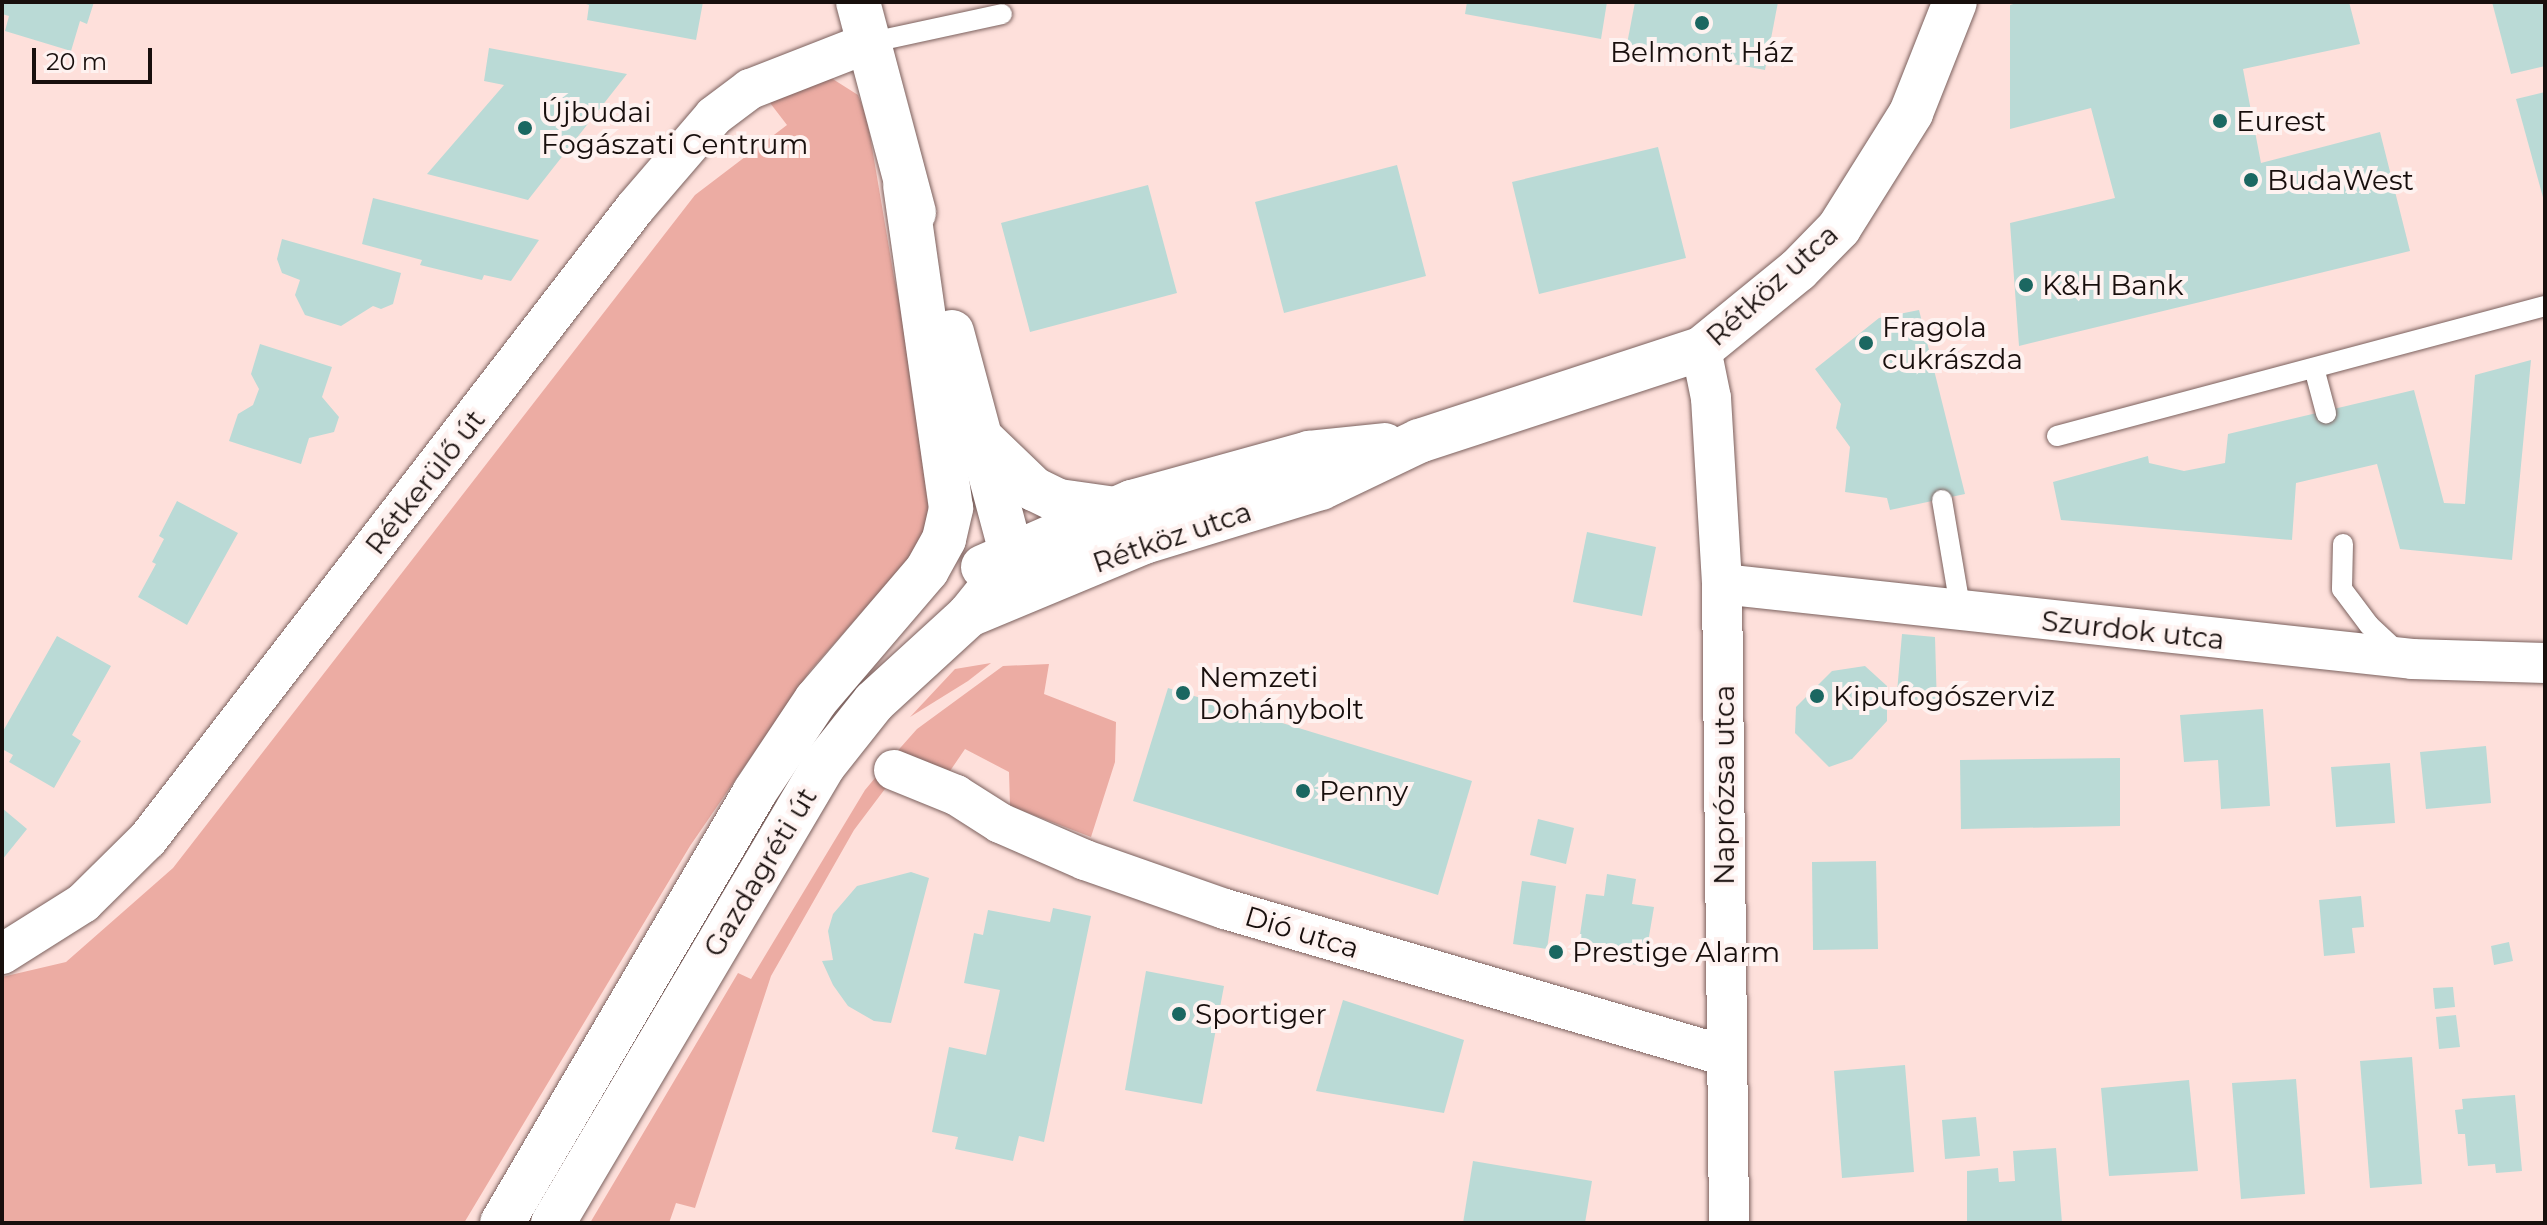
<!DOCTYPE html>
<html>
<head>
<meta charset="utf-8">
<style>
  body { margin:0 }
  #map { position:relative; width:2547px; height:1225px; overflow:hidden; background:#fee0db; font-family:Montserrat,sans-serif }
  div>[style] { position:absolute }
  .green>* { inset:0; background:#ecaca3 }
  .building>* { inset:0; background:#badad6 }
  .roads { filter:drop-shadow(0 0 2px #7b615e) drop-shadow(0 0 2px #7b615e) }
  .service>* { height:20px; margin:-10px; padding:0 10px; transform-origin:10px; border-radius:10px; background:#fff }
  .minor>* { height:40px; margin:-20px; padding:0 20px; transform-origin:20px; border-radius:20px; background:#fff }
  .tertiary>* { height:44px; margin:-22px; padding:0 22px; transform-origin:22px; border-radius:22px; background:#fff }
  .dots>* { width:22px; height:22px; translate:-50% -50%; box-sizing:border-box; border:4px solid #fef2f0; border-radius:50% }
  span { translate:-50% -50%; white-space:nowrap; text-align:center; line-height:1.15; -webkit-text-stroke:8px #fef2f0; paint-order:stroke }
  .poi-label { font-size:28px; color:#180f0d }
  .left { translate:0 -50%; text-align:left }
  .street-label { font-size:28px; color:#180f0d }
  .frame { position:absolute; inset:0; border:4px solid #180f0d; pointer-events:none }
  .scale { position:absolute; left:32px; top:48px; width:120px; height:36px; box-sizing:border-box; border:4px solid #180f0d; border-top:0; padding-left:10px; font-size:24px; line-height:28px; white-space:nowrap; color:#180f0d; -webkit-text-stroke:6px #fef2f0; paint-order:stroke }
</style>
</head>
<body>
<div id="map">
  <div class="green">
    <i style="clip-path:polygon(828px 76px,858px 95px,867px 118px,894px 277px,935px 463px,932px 532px,810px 671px,690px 846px,464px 1223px,2px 1223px,2px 977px,66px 962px,173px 868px,695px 195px,787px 125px,767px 99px)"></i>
    <i style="clip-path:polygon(991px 663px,968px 681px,910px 717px,955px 669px)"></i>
    <i style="clip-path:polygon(1049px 664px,1044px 694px,1116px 722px,1115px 762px,1091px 837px,1010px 806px,1009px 772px,965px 749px,950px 771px,909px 757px,854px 830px,771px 976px,695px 1208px,676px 1203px,669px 1223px,590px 1223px,738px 973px,751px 979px,865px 790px,901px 747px,917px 729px,1003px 666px)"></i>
  </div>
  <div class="building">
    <i style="clip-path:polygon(2px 2px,94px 2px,87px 24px,80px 21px,71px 51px,5px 31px,9px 16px,2px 14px)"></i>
    <i style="clip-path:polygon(580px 2px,703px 2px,696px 40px,587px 20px,589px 5px)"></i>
    <i style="clip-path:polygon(1467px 2px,1607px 2px,1601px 39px,1465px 14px)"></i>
    <i style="clip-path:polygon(1635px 2px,1778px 2px,1765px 70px,1627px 44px)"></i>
    <i style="clip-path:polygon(2020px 2px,2349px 2px,2360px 44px,2243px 69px,2261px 163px,2380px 132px,2410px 251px,2019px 346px,2010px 223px,2115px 198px,2091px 108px,2010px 129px,2010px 5px)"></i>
    <i style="clip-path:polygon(2492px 2px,2545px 2px,2545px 66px,2511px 74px)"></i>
    <i style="clip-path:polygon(489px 48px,627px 74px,528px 200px,427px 174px,504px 85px,484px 81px)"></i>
    <i style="clip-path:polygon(2545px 92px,2545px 201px,2544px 201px,2516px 99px)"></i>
    <i style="clip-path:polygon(1658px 147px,1686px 258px,1539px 294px,1512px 182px)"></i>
    <i style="clip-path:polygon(1397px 165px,1426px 276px,1284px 313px,1255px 202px)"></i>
    <i style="clip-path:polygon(1148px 185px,1177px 293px,1030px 332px,1001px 223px)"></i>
    <i style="clip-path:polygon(373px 198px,539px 240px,511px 281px,484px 275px,482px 280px,420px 265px,422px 260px,362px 244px)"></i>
    <i style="clip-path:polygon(282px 239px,401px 273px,393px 304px,381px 309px,373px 306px,341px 326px,305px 315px,295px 295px,300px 280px,282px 273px,277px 259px)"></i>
    <i style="clip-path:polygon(1919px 310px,1965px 494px,1890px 510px,1887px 498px,1845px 492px,1850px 447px,1836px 428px,1841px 404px,1815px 369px,1879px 318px)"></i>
    <i style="clip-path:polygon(260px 344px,332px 367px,322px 397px,339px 417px,334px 432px,309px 438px,301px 464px,229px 441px,238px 414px,253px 405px,259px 389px,251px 374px)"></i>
    <i style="clip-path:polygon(2531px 360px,2512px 560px,2400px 549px,2377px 464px,2296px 483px,2292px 540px,2061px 520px,2053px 482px,2148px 456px,2149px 463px,2184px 471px,2225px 463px,2228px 434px,2414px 390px,2444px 503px,2465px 504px,2475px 375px)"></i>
    <i style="clip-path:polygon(177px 501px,238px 533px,187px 625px,138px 597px,156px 564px,152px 562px,164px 539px,159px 536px)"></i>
    <i style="clip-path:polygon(1587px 532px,1656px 547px,1642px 616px,1573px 602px)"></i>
    <i style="clip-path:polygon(1902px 634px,1935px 637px,1937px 708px,1896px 704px)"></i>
    <i style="clip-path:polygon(57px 636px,111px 666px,72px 735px,81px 741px,54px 788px,9px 762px,13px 755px,2px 749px,2px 733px)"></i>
    <i style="clip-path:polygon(1865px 666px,1887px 686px,1887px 721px,1852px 759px,1829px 767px,1795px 733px,1796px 707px,1832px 671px)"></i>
    <i style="clip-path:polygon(1168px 688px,1472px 781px,1438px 895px,1133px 801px)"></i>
    <i style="clip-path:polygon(2263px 709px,2270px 806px,2221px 809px,2218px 760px,2184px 762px,2180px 715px)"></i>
    <i style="clip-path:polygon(2486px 746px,2491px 803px,2426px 809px,2420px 752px)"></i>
    <i style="clip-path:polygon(2120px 758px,2120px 826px,1961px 829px,1960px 760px)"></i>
    <i style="clip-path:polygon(2390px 763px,2395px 823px,2336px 827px,2331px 767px)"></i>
    <i style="clip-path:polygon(2px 808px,27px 829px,2px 860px)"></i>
    <i style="clip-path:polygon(1538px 819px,1574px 828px,1566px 864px,1530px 855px)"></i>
    <i style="clip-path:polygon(1876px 861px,1878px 949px,1813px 950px,1812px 862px)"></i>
    <i style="clip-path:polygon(911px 872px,929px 878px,891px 1023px,874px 1021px,848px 1006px,833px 985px,822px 961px,833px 960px,828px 931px,833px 914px,857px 886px)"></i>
    <i style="clip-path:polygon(1607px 874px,1636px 879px,1632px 904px,1654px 907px,1644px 966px,1577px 955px,1586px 894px,1604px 896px)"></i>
    <i style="clip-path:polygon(1522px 881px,1556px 886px,1547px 949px,1513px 944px)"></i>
    <i style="clip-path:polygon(2361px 896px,2364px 927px,2352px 928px,2355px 953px,2324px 956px,2319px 900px)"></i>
    <i style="clip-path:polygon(1053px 908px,1091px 916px,1044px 1142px,1019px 1136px,1013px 1161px,955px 1149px,958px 1137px,932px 1132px,949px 1047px,986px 1055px,1000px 990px,964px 983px,974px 933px,983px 935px,988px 910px,1050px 922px)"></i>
    <i style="clip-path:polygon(2509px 942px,2513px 961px,2494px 965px,2491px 946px)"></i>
    <i style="clip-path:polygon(1146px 971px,1224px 986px,1202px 1104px,1125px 1090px)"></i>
    <i style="clip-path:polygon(2453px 987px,2455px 1007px,2435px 1009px,2433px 988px)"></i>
    <i style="clip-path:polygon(1343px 1000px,1464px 1040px,1444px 1113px,1316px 1091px)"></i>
    <i style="clip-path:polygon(2456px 1015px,2460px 1047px,2439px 1049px,2436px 1017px)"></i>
    <i style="clip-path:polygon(2412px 1057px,2422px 1184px,2370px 1188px,2360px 1061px)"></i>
    <i style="clip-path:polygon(1905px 1065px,1914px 1172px,1842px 1178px,1834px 1071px)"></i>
    <i style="clip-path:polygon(2296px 1079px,2305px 1194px,2241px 1199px,2232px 1083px)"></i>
    <i style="clip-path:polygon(2189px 1080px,2198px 1171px,2109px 1176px,2101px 1088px)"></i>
    <i style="clip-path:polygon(2515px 1095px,2522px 1171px,2496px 1173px,2495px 1164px,2468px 1166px,2465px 1134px,2458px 1134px,2455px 1110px,2463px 1109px,2462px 1099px)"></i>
    <i style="clip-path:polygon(1976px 1117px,1980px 1156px,1945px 1159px,1942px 1120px)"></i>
    <i style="clip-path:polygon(2056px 1148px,2062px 1223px,1967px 1223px,1967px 1171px,1998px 1168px,1999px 1182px,2015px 1181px,2013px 1151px)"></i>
    <i style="clip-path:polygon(1473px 1161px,1592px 1181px,1585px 1223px,1463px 1223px)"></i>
  </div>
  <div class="roads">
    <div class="service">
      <i style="left:868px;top:43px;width:137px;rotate:-12.2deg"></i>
      <i style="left:2314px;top:368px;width:47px;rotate:75.1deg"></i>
      <i style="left:2057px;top:436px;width:505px;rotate:-14.92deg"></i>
      <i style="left:1942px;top:500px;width:114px;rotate:80.4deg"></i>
      <i style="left:2343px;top:544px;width:45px;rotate:91.3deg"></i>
      <i style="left:2342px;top:589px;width:45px;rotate:53.1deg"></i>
      <i style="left:2369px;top:625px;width:40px;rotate:43deg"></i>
    </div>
    <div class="minor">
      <i style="left:1701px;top:349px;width:50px;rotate:78.5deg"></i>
      <i style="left:1711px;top:398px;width:186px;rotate:86.6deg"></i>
      <i style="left:1722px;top:584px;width:639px;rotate:89.37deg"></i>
      <i style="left:1722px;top:584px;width:694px;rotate:6.2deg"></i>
      <i style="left:2412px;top:659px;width:133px;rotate:1.7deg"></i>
      <i style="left:894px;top:770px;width:67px;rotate:22deg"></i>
      <i style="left:956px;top:795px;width:52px;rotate:32.5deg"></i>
      <i style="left:1000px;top:823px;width:93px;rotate:23.5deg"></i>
      <i style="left:1085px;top:860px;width:148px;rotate:19.3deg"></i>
      <i style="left:1225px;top:909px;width:522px;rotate:16.35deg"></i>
      <i style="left:2px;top:954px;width:96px;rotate:-32.2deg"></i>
      <i style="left:83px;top:903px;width:91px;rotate:-44.6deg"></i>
      <i style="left:148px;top:839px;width:797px;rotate:-52.34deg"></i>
      <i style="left:635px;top:208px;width:121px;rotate:-49.3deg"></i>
      <i style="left:714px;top:116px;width:45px;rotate:-36.9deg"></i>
      <i style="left:750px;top:89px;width:127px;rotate:-21.3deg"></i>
    </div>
    <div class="tertiary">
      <i style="left:858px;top:2px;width:218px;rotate:75.1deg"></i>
      <i style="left:952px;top:332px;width:255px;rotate:75deg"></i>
      <i style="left:981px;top:438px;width:74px;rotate:43.9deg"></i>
      <i style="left:1034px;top:489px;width:28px;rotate:26deg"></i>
      <i style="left:1059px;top:501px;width:57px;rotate:8.1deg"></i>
      <i style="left:983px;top:567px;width:163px;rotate:-23.6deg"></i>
      <i style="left:1132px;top:502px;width:184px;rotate:-15.5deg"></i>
      <i style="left:1309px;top:453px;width:76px;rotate:-6deg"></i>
      <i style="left:969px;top:615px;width:190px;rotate:-22.6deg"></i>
      <i style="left:1144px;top:542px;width:185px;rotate:-17deg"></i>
      <i style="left:1321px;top:488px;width:109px;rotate:-25.6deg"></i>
      <i style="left:1419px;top:441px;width:297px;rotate:-18.1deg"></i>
      <i style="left:1701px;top:349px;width:125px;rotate:-39.2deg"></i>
      <i style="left:1798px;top:270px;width:59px;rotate:-45.7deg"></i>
      <i style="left:1839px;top:228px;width:136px;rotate:-57.9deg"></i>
      <i style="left:1911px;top:113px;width:119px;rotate:-68.4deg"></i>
      <i style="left:502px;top:1223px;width:498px;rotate:-59.6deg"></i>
      <i style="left:754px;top:793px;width:112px;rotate:-56.3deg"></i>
      <i style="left:816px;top:700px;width:171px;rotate:-49.5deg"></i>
      <i style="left:927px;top:570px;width:35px;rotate:-61deg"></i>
      <i style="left:944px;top:539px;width:32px;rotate:-77deg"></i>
      <i style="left:951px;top:508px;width:326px;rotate:-98.1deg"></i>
      <i style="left:553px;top:1223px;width:532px;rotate:-59.39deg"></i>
      <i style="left:824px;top:765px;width:80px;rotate:-51.6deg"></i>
      <i style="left:874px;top:702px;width:129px;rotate:-42.5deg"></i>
      <i style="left:969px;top:615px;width:45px;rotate:-51.3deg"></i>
      <i style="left:997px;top:580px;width:28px;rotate:-67deg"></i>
    </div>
  </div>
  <div class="dots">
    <i style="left:1702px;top:23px;background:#1b6761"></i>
    <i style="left:2220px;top:121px;background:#1b6761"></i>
    <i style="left:525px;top:128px;background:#1b6761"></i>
    <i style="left:2251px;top:180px;background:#1b6761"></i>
    <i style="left:2026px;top:285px;background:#1b6761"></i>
    <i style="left:1866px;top:343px;background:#1b6761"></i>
    <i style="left:1183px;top:693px;background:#1b6761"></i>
    <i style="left:1817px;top:696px;background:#1b6761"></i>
    <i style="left:1303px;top:791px;background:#1b6761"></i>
    <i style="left:1556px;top:952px;background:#1b6761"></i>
    <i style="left:1179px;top:1014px;background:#1b6761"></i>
  </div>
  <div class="poi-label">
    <span style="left:1702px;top:52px">Belmont Ház</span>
    <span class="left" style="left:541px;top:128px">Újbudai<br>Fogászati Centrum</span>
    <span class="left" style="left:2236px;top:121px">Eurest</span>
    <span class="left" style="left:2267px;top:180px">BudaWest</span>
    <span class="left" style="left:2042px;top:285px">K&amp;H Bank</span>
    <span class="left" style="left:1882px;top:343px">Fragola<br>cukrászda</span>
    <span class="left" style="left:1199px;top:693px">Nemzeti<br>Dohánybolt</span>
    <span class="left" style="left:1833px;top:696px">Kipufogószerviz</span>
    <span class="left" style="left:1319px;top:791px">Penny</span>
    <span class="left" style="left:1572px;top:952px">Prestige Alarm</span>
    <span class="left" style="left:1195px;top:1014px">Sportiger</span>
  </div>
  <div class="street-label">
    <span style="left:1772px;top:285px;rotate:-42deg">Rétköz utca</span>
    <span style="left:425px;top:482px;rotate:-52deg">Rétkerülő út</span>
    <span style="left:1172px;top:537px;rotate:-19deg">Rétköz utca</span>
    <span style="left:2133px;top:630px;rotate:6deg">Szurdok utca</span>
    <span style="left:1724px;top:785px;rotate:-90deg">Naprózsa utca</span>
    <span style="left:760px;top:872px;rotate:-59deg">Gazdagréti út</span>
    <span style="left:1302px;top:932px;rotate:17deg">Dió utca</span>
  </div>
  <div class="frame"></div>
  <div class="scale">20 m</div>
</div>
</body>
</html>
